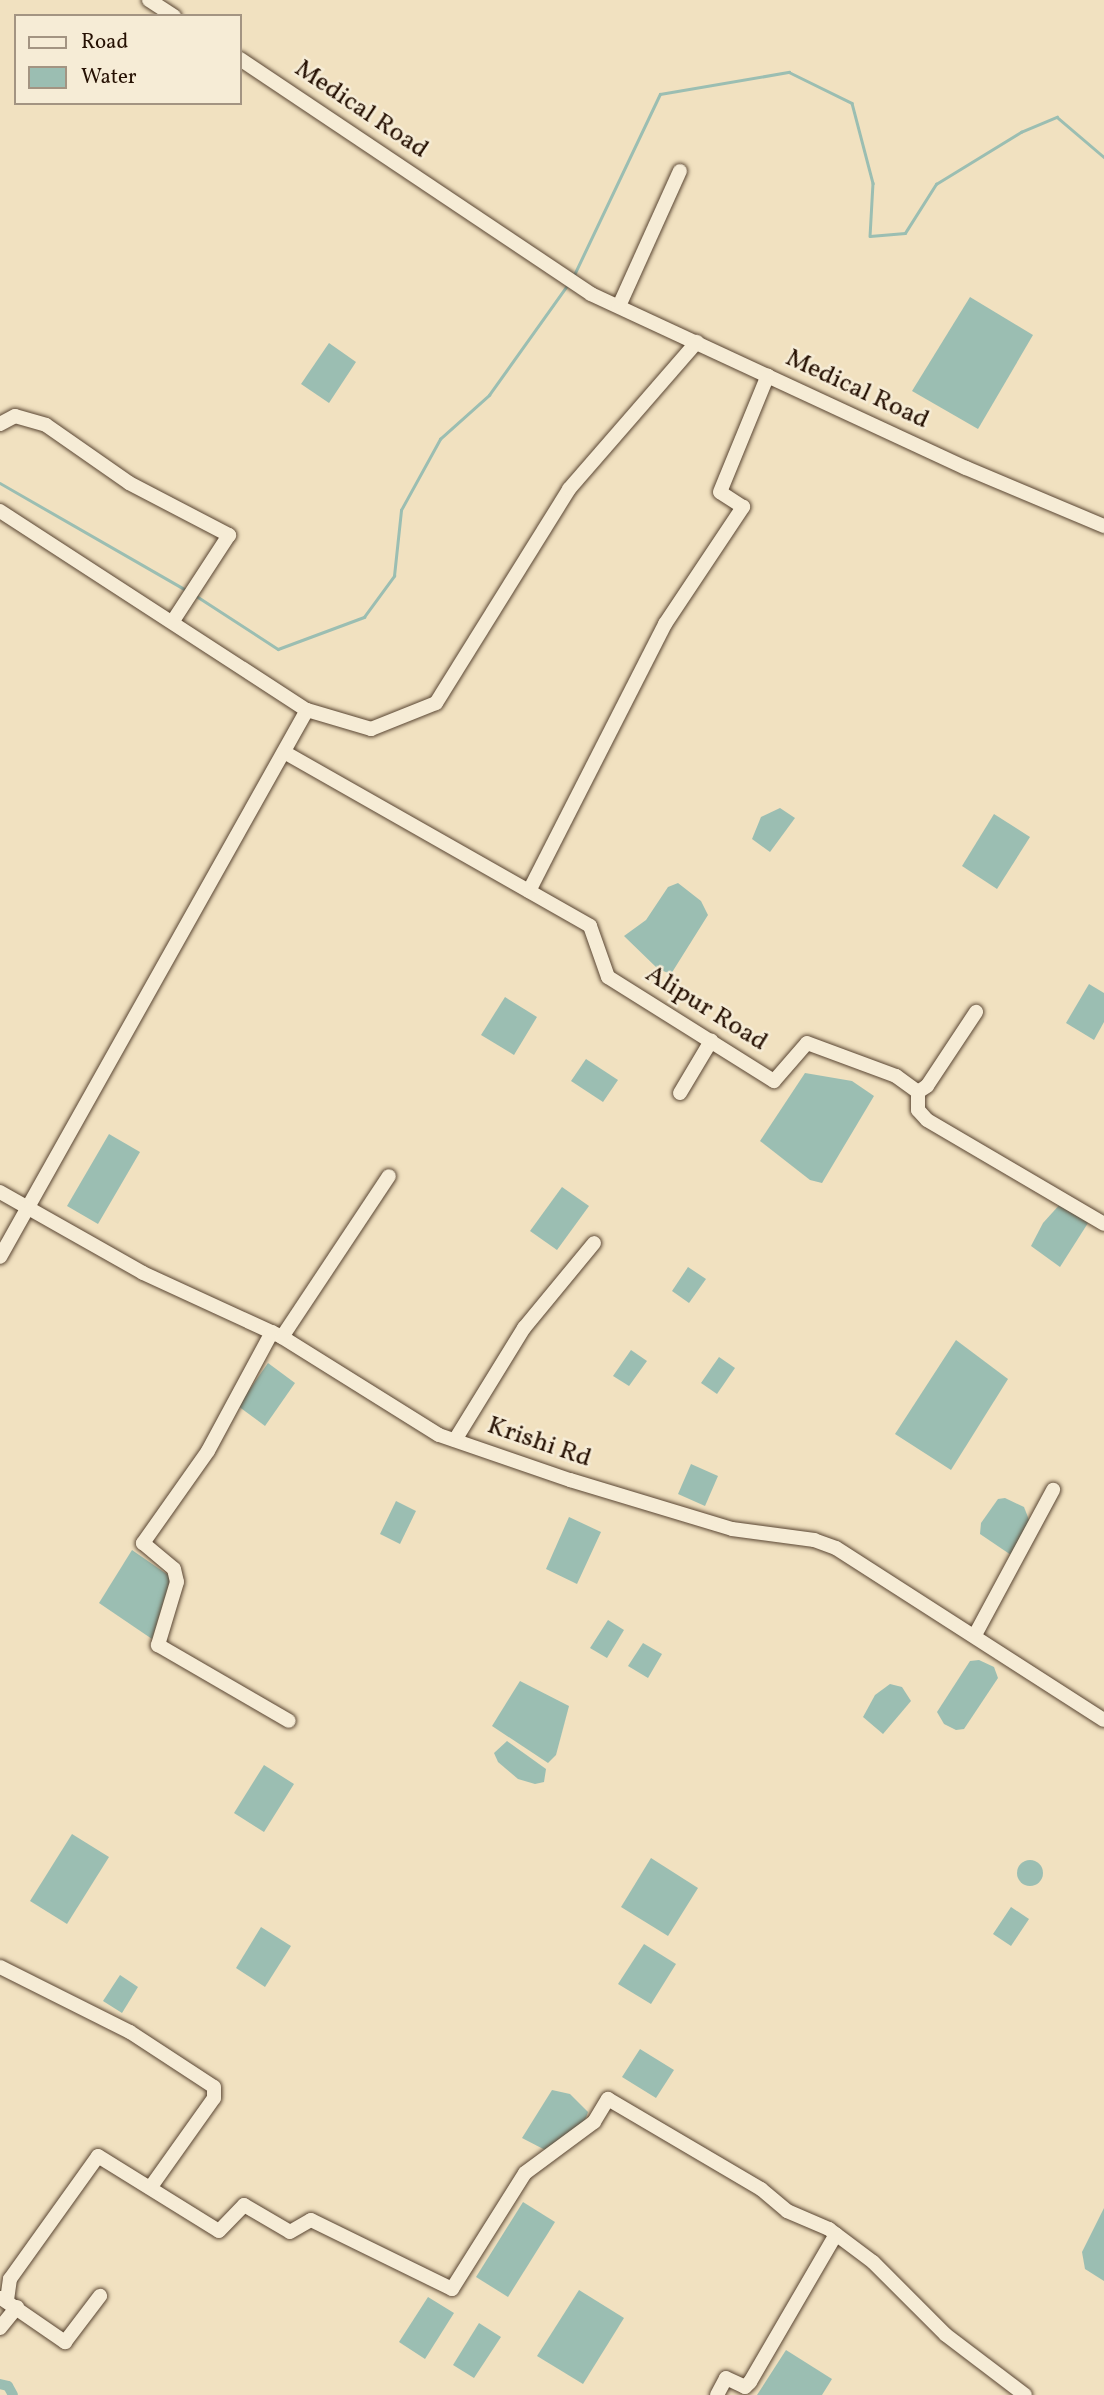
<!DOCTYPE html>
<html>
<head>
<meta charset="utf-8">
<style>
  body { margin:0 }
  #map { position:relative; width:1104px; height:2395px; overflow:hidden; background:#f1e1c0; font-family:Vollkorn,serif }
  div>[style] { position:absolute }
  .water>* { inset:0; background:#9bbeb2 }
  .round { border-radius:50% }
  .stream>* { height:2.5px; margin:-1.25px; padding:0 1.25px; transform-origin:1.25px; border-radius:1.25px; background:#9bbeb2 }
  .canal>* { height:10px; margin:-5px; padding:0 5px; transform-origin:5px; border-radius:5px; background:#9bbeb2 }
  .roads { filter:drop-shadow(0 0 2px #594532) drop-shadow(0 0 2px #594532) }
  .minor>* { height:14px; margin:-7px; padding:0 7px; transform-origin:7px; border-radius:7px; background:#f6ecd6 }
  span { translate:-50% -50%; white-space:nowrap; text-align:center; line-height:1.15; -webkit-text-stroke:5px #f6ecd6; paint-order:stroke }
  .street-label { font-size:26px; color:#261103 }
  .legend { position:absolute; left:14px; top:14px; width:228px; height:91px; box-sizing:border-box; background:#f6ecd6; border:2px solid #a39482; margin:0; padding:9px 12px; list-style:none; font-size:21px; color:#261103 }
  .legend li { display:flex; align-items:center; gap:14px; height:35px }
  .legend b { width:35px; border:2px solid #a39482 }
</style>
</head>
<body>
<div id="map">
  <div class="water">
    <i style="clip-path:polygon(970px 297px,1033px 335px,978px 429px,912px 391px)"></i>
    <i style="clip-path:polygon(329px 343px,356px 362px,329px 403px,301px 384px)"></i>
    <i style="clip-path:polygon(780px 808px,795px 818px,770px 852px,752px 839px,761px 817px)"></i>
    <i style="clip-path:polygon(994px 814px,1030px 837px,997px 889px,962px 866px)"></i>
    <i style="clip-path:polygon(678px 883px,701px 901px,708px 915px,671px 974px,658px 969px,624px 936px,646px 920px,668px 887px)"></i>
    <i style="clip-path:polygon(1089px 984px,1104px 993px,1104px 1022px,1094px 1040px,1066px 1023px)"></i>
    <i style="clip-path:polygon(505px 997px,537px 1017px,514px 1055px,481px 1035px)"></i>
    <i style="clip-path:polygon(586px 1059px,618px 1080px,603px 1102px,571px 1081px)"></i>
    <i style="clip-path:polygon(805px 1073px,852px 1081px,874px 1096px,822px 1183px,810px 1180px,760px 1141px)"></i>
    <i style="clip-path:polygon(109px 1134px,140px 1152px,98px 1224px,67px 1206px)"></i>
    <i style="clip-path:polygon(562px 1187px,589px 1206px,557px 1250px,530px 1231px)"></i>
    <i style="clip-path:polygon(1062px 1202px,1088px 1223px,1060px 1267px,1031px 1246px,1043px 1223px)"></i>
    <i style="clip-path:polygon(688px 1267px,706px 1279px,689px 1303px,672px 1291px)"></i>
    <i style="clip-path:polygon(956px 1340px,1008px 1379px,951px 1470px,895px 1434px)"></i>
    <i style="clip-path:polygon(631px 1350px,647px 1361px,629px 1386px,613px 1376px)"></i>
    <i style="clip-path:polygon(719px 1357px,735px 1368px,717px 1394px,701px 1383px)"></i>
    <i style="clip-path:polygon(268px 1363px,295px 1383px,265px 1426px,238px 1406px)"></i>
    <i style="clip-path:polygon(691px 1464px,718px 1476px,705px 1506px,678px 1494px)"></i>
    <i style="clip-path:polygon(1005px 1498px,1024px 1507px,1031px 1525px,1011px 1555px,980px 1534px,981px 1523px,998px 1499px)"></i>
    <i style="clip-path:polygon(396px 1501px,416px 1511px,400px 1544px,380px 1534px)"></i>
    <i style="clip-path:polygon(569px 1517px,601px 1532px,577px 1584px,546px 1569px)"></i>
    <i style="clip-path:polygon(132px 1550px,171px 1577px,152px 1639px,99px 1603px)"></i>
    <i style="clip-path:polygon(608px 1620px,624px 1630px,607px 1658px,590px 1648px)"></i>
    <i style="clip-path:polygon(643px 1643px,662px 1654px,648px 1678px,628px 1666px)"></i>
    <i style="clip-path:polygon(979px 1660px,994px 1667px,998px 1678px,964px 1729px,956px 1730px,944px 1724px,937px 1712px,970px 1661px)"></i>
    <i style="clip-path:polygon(520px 1681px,569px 1706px,556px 1755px,548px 1763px,492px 1726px)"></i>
    <i style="clip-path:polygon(890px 1684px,902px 1687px,911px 1701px,883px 1734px,863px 1717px,875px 1695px)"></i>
    <i style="clip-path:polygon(507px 1741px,546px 1769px,544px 1782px,535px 1784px,518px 1779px,498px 1762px,494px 1753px)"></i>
    <i style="clip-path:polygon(264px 1765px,294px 1784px,264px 1832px,234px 1813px)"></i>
    <i style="clip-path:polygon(72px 1834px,109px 1857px,67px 1924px,30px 1901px)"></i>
    <i style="clip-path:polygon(651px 1858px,698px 1888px,668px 1936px,621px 1907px)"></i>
    <i class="round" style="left:1017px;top:1860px;width:26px;height:26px"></i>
    <i style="clip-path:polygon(1011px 1907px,1029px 1919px,1011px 1946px,993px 1934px)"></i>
    <i style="clip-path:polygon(261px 1927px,291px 1946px,265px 1987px,236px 1968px)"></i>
    <i style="clip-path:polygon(644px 1944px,676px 1964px,651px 2004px,618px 1984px)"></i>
    <i style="clip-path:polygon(120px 1975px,138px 1987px,122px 2013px,103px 2001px)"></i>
    <i style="clip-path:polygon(640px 2049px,674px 2070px,656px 2098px,622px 2077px)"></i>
    <i style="clip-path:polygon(552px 2090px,570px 2094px,588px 2112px,584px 2123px,551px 2153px,522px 2138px)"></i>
    <i style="clip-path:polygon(523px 2202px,555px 2222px,508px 2297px,476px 2277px)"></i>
    <i style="clip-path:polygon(1104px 2208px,1104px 2281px,1085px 2269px,1082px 2252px)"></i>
    <i style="clip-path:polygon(579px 2290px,624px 2318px,583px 2384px,537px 2356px)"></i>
    <i style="clip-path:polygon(428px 2297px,454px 2313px,425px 2359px,399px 2342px)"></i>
    <i style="clip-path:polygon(479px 2323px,501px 2337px,474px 2378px,453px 2365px)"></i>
    <i style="clip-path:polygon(786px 2350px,832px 2379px,822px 2395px,757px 2395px)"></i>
  </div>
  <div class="stream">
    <i style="left:574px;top:275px;width:200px;rotate:-64.6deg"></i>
    <i style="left:660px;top:94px;width:131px;rotate:-9.7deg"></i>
    <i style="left:789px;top:72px;width:70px;rotate:26.2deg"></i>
    <i style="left:852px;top:103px;width:83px;rotate:75.3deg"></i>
    <i style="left:873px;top:183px;width:53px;rotate:93.2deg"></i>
    <i style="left:870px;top:236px;width:35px;rotate:-5deg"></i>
    <i style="left:905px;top:233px;width:58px;rotate:-57.7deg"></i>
    <i style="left:936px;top:184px;width:100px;rotate:-31.5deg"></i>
    <i style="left:1021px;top:132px;width:39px;rotate:-23deg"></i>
    <i style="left:1057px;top:117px;width:62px;rotate:40.4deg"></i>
    <i style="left:0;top:483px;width:215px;rotate:29.9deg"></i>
    <i style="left:195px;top:595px;width:99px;rotate:33deg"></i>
    <i style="left:278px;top:649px;width:92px;rotate:-20.4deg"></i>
    <i style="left:364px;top:617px;width:51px;rotate:-53.8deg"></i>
    <i style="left:394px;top:576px;width:66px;rotate:-83.9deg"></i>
    <i style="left:401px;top:510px;width:81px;rotate:-61.2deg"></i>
    <i style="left:440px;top:439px;width:66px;rotate:-41.9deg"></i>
    <i style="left:489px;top:395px;width:138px;rotate:-54.5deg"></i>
  </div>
  <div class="canal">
    <i style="left:0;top:2384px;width:8px;rotate:14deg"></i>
    <i style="left:8px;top:2386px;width:10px;rotate:61deg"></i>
  </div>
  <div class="roads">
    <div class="minor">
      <i style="left:149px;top:0;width:30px;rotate:33deg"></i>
      <i style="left:240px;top:59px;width:422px;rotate:33.8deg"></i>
      <i style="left:591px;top:294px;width:413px;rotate:24.9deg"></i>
      <i style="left:966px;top:468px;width:150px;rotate:22.8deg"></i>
      <i style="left:619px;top:306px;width:148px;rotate:-65.7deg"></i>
      <i style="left:0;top:424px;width:17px;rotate:-28deg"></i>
      <i style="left:15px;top:416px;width:32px;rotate:16deg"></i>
      <i style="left:46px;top:425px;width:101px;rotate:34.9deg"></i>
      <i style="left:129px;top:483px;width:113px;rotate:27.5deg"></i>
      <i style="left:229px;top:535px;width:103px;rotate:123.1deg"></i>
      <i style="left:0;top:511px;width:366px;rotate:33deg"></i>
      <i style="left:307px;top:710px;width:627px;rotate:119.3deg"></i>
      <i style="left:307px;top:710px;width:67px;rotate:16.5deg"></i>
      <i style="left:371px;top:729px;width:70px;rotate:-21.8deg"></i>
      <i style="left:436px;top:703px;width:252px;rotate:-58.1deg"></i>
      <i style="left:569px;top:489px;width:195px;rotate:-49deg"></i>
      <i style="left:284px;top:752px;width:352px;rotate:29.6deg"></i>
      <i style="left:590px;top:926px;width:54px;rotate:70.6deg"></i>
      <i style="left:608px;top:977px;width:196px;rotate:32.1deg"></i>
      <i style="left:774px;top:1081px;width:50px;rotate:-49deg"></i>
      <i style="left:807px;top:1043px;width:95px;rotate:20.3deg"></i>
      <i style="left:896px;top:1076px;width:27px;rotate:36deg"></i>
      <i style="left:918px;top:1092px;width:18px;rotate:90deg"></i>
      <i style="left:918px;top:1110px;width:13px;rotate:48deg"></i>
      <i style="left:927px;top:1120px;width:205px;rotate:30.4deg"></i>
      <i style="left:529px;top:891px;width:300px;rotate:-63deg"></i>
      <i style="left:665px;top:624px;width:141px;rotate:-56.3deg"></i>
      <i style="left:743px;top:507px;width:27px;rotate:-147deg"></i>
      <i style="left:720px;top:492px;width:126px;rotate:-67.7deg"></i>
      <i style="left:918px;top:1092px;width:11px;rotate:-34deg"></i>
      <i style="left:927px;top:1086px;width:89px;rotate:-56.5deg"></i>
      <i style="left:680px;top:1093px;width:61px;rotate:-59.2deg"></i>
      <i style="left:0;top:1192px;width:164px;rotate:29.5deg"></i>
      <i style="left:143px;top:1273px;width:153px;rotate:24.7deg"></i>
      <i style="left:282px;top:1337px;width:185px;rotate:32deg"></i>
      <i style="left:439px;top:1435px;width:139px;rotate:19deg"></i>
      <i style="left:570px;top:1480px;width:169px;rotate:16.8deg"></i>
      <i style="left:732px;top:1529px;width:83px;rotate:7.6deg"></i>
      <i style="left:814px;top:1540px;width:23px;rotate:20deg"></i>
      <i style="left:836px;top:1548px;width:318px;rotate:32.7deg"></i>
      <i style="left:272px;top:1332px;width:135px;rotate:118.3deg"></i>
      <i style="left:208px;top:1451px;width:113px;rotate:125.2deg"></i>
      <i style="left:143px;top:1543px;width:40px;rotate:40deg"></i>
      <i style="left:174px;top:1569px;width:13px;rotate:77deg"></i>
      <i style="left:177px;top:1582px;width:66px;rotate:106.8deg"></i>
      <i style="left:158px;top:1645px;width:151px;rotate:30.1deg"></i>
      <i style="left:282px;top:1337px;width:193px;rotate:-56.4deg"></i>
      <i style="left:455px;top:1440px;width:132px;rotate:-58.4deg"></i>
      <i style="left:524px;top:1328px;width:110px;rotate:-50.5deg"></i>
      <i style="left:975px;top:1635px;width:165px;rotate:-61.7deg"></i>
      <i style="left:0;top:1967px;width:145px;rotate:26.6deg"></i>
      <i style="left:130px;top:2032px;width:100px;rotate:33.2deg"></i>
      <i style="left:214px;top:2087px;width:11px;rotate:90deg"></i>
      <i style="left:214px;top:2098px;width:110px;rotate:125.4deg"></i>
      <i style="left:1px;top:2298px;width:78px;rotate:34.5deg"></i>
      <i style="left:65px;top:2342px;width:58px;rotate:-52.7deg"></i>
      <i style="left:7px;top:2300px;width:21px;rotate:-82deg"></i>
      <i style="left:10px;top:2279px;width:151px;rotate:-54.4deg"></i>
      <i style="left:98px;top:2156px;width:142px;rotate:31.8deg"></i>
      <i style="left:219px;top:2231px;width:36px;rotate:-46deg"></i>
      <i style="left:244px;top:2205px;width:53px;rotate:30.4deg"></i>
      <i style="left:290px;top:2232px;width:24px;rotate:-30deg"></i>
      <i style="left:311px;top:2220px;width:157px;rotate:26.1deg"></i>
      <i style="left:452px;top:2289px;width:137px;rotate:-57.8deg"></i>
      <i style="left:525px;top:2173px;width:86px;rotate:-36.5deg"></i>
      <i style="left:594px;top:2122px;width:27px;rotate:-59deg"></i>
      <i style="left:608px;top:2099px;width:178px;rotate:30.5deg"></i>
      <i style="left:761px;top:2189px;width:34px;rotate:40deg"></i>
      <i style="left:787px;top:2211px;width:46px;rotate:23.2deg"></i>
      <i style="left:829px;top:2229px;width:55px;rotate:36.9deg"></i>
      <i style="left:873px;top:2262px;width:103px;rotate:45deg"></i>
      <i style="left:946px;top:2335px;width:99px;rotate:37.2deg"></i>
      <i style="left:0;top:2328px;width:27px;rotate:-51deg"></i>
      <i style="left:717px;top:2395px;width:19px;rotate:-62deg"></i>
      <i style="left:726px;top:2378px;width:21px;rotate:25deg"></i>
      <i style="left:745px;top:2387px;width:7px;rotate:-45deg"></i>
      <i style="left:750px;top:2382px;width:171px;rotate:-59.8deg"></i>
    </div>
  </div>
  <div class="street-label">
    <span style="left:361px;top:110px;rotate:34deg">Medical Road</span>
    <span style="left:857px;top:390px;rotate:25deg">Medical Road</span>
    <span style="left:706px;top:1009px;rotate:32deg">Alipur Road</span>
    <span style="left:539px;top:1443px;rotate:19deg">Krishi Rd</span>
  </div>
  <ul class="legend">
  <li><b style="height:9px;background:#f6ecd6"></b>Road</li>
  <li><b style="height:19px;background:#9bbeb2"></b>Water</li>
  </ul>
</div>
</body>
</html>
